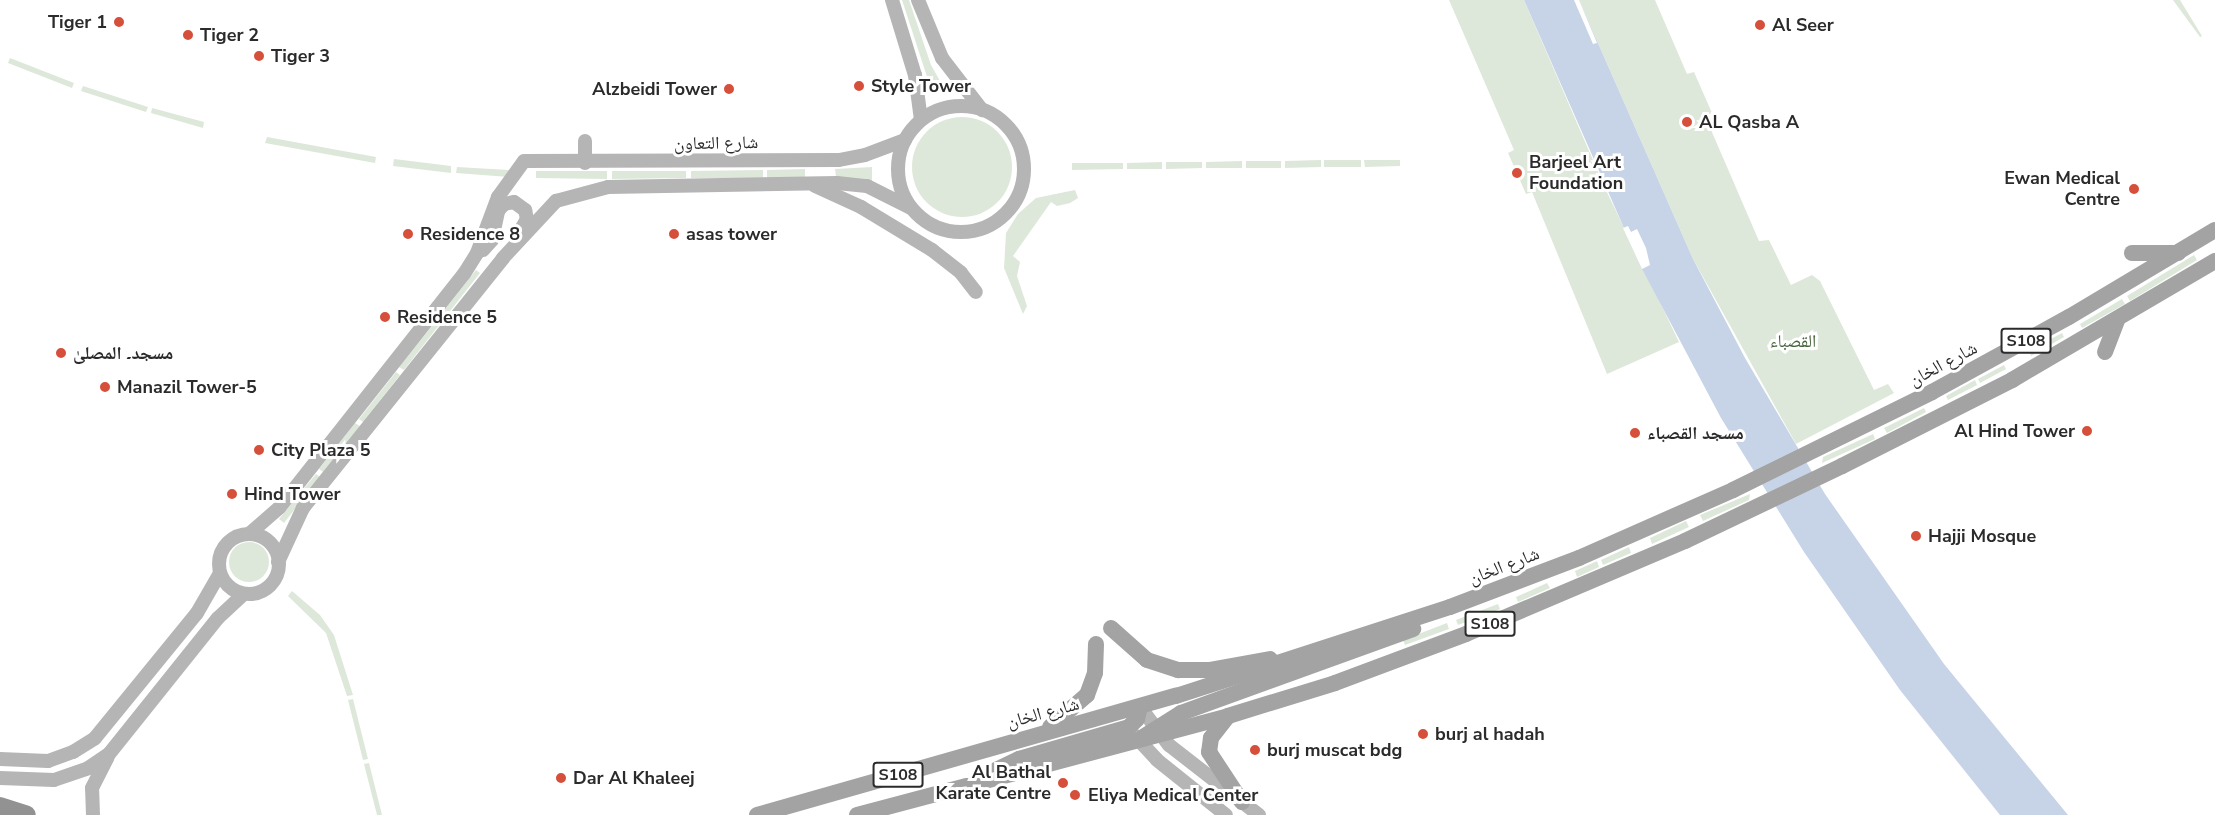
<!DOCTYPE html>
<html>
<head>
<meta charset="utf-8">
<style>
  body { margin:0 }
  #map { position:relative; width:2215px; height:815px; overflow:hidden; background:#fff; font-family:"Nunito Sans","Noto Naskh Arabic",sans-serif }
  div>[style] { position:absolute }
  .green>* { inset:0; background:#dee8da }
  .round { border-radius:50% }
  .water>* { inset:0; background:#c7d4e7 }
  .pier>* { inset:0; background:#fff }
  .secondary>* { height:14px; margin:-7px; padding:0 7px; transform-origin:7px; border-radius:7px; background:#b5b5b5 }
  .secondary>.ring { margin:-7px; padding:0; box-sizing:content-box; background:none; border:14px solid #b5b5b5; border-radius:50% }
  .primary>* { height:16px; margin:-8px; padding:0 8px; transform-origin:8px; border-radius:8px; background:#a3a3a3 }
  .motorway>* { height:18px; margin:-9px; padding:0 9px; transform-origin:9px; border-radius:9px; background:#929292 }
  .dots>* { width:16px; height:16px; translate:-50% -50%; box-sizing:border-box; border:3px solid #fff; border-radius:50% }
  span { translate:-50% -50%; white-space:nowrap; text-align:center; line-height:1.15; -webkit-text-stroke:6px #fff; paint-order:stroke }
  .shield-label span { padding:2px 4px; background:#fff; border:2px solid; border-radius:4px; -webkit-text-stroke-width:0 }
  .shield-label { font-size:16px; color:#2b2b2b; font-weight:700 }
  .poi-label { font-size:18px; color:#2b2b2b; font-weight:700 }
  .right { translate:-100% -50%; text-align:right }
  .left { translate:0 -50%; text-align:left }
  .street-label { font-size:18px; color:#2b2b2b }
  .park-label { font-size:18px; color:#47633d }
</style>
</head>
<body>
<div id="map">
  <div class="green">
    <i style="clip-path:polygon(902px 0,909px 0,931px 65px,944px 88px,932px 92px)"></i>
    <i style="clip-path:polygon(1449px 0,1524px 0,1605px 188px,1679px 342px,1607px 374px,1532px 192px,1526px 194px,1508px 153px,1514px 150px)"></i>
    <i style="clip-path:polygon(1579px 0,1655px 0,1687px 74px,1694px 72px,1712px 113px,1705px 116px,1759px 241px,1769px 240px,1791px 285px,1812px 275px,1820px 281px,1874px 390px,1888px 384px,1894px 393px,1796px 444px,1693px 259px)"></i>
    <i style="clip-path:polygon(2173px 0,2180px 0,2202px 36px,2200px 37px)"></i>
    <i style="clip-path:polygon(10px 58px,74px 83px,72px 88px,8px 63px)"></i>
    <i style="clip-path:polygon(83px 86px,148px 107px,146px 112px,81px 91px)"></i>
    <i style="clip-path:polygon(152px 108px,204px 122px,203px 128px,151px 113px)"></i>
    <i class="round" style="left:912px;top:117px;width:100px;height:100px"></i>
    <i style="clip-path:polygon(267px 137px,376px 157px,375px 163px,265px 143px)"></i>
    <i style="clip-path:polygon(394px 159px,451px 166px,451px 173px,393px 166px)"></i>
    <i style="clip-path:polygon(1321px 160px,1321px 167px,1285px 168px,1285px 161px)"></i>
    <i style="clip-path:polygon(1324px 160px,1361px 160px,1361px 167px,1324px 167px)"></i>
    <i style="clip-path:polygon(1364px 160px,1400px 160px,1400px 166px,1365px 167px)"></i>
    <i style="clip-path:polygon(1242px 161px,1242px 168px,1206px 168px,1206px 162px)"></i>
    <i style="clip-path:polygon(1246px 161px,1281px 161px,1281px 168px,1246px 168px)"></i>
    <i style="clip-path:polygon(1162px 162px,1162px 169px,1127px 169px,1127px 163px)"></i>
    <i style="clip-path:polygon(1166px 162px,1202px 162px,1202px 168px,1166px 169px)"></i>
    <i style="clip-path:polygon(1072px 163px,1123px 163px,1123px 169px,1072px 170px)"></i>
    <i style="clip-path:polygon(457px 167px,509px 170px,509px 177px,456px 173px)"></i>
    <i style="clip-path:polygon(872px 167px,872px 181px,836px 177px,835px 169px)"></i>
    <i style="clip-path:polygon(805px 169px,805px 177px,767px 178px,767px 170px)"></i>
    <i style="clip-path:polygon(763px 170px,763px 178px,691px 178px,691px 171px)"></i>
    <i style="clip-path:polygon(536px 171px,607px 171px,607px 179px,536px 178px)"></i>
    <i style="clip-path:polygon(612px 171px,686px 171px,686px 178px,612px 179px)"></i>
    <i style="clip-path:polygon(1075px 190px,1078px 198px,1070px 203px,1057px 206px,1051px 202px,1013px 256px,1020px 262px,1017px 276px,1027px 306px,1023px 314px,1004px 268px,1006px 233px,1018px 214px,1036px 198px)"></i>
    <i style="clip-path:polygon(2194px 255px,2197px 260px,2130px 301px,2127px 296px)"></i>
    <i style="clip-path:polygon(476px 270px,480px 273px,443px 320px,439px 317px)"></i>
    <i style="clip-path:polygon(2122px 299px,2125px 304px,2082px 328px,2080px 324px)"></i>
    <i style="clip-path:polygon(436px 321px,440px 324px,404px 370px,399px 367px)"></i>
    <i style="clip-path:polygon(2062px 333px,2064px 337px,2031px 356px,2029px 351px)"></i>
    <i style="clip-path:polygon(2004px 365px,2006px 369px,1980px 383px,1978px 379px)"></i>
    <i style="clip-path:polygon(396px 372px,400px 375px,363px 422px,359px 419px)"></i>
    <i style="clip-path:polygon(1975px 380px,1977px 385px,1948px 400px,1946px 396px)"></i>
    <i style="clip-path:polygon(1924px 408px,1926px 412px,1887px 433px,1884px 428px)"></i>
    <i style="clip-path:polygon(355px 423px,360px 426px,323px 472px,319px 469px)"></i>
    <i style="clip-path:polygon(1873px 434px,1875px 439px,1822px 463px,1823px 457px)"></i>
    <i style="clip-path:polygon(316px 474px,320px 477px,284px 523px,279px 519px)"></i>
    <i style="clip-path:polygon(1750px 494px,1749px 500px,1703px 521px,1700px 515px)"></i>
    <i style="clip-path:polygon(1686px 521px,1689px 527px,1652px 544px,1650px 538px)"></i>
    <i class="round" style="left:229px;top:542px;width:40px;height:40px"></i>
    <i style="clip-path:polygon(1629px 547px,1631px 553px,1603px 565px,1601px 560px)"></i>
    <i style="clip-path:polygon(1597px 561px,1599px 567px,1577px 577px,1575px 571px)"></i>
    <i style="clip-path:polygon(1547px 583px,1550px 588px,1518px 602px,1516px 597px)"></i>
    <i style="clip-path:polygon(292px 591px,320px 615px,334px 635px,353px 695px,347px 696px,326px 633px,288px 596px)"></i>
    <i style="clip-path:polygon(1498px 604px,1500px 609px,1458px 625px,1456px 620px)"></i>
    <i style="clip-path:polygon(1447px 623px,1449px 629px,1405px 645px,1403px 640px)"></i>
    <i style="clip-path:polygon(353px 699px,368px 759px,363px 760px,348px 700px)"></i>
    <i style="clip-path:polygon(369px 763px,382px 815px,377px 815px,364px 764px)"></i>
  </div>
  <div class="water">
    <i style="clip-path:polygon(1524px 0,1579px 0,1693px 259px,1745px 358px,1825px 494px,1944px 664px,2068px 815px,2000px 815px,1900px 690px,1804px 552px,1721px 418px,1642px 269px)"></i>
  </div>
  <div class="pier">
    <i style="clip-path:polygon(1574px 0,1579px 0,1597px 43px,1593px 44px)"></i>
    <i style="clip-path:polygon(1628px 226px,1631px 232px,1637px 229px,1646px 248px,1650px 265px,1642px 269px,1623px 228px)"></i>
  </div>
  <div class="secondary">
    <i style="left:892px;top:0;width:78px;rotate:73deg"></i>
    <i style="left:915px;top:75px;width:45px;rotate:82.4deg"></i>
    <i style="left:918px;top:0;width:63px;rotate:67.5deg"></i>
    <i style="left:942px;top:58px;width:66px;rotate:52.4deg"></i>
    <i class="ring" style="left:898px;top:106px;width:112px;height:112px"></i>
    <i style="left:585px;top:163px;width:22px;rotate:-90deg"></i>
    <i style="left:815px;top:186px;width:51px;rotate:24.5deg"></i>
    <i style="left:861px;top:207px;width:83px;rotate:31.2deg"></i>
    <i style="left:932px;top:250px;width:37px;rotate:38deg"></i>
    <i style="left:961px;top:273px;width:24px;rotate:52deg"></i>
    <i style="left:483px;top:250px;width:13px;rotate:-48deg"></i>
    <i style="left:492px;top:240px;width:30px;rotate:-78deg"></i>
    <i style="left:498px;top:211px;width:9px;rotate:-49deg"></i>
    <i style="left:504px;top:204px;width:10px;rotate:-11deg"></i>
    <i style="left:514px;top:202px;width:14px;rotate:36deg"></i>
    <i style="left:525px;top:210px;width:9px;rotate:77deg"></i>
    <i style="left:527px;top:219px;width:14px;rotate:120deg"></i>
    <i style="left:249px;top:534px;width:40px;rotate:-41deg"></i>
    <i style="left:279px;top:508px;width:298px;rotate:-51.7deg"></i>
    <i style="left:464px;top:274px;width:25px;rotate:-58deg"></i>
    <i style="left:477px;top:253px;width:60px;rotate:-69.4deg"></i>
    <i style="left:498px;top:197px;width:44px;rotate:-54.2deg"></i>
    <i style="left:524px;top:161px;width:315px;rotate:-0.2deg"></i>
    <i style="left:839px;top:160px;width:26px;rotate:-11deg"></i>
    <i style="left:865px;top:155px;width:43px;rotate:-20.6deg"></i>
    <i class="ring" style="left:219px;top:534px;width:46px;height:46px"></i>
    <i style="left:278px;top:562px;width:60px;rotate:-65.2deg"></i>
    <i style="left:303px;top:508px;width:320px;rotate:-51.3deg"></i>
    <i style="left:503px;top:258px;width:78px;rotate:-47.1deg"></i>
    <i style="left:556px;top:201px;width:54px;rotate:-15.1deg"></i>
    <i style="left:608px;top:187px;width:229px;rotate:-1deg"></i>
    <i style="left:837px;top:183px;width:30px;rotate:6deg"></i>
    <i style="left:867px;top:186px;width:49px;rotate:26.6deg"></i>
    <i style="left:1140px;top:707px;width:48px;rotate:52.7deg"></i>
    <i style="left:1169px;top:745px;width:114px;rotate:37.9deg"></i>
    <i style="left:1133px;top:734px;width:35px;rotate:47deg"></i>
    <i style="left:1157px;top:760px;width:88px;rotate:38.6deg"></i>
    <i style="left:0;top:759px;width:48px;rotate:2.4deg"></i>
    <i style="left:48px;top:761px;width:27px;rotate:-20deg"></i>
    <i style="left:73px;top:752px;width:26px;rotate:-32deg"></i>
    <i style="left:95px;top:738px;width:161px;rotate:-50.8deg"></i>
    <i style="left:197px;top:613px;width:46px;rotate:-60.1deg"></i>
    <i style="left:0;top:778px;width:54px;rotate:2.1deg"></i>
    <i style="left:54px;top:780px;width:36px;rotate:-19deg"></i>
    <i style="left:88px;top:768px;width:25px;rotate:-34deg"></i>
    <i style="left:109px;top:754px;width:174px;rotate:-51.3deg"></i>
    <i style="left:218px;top:618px;width:35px;rotate:-43deg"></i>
    <i style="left:93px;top:815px;width:27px;rotate:-92deg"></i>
    <i style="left:92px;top:788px;width:34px;rotate:-63deg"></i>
  </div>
  <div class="primary">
    <i style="left:2132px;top:253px;width:46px"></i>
    <i style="left:2105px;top:352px;width:33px;rotate:-69deg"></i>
    <i style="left:1111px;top:628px;width:48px;rotate:41.6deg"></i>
    <i style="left:1147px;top:660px;width:33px;rotate:18deg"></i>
    <i style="left:1178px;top:670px;width:31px"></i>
    <i style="left:1209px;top:670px;width:62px;rotate:-10.2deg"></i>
    <i style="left:1228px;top:716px;width:28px;rotate:128deg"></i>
    <i style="left:1211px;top:738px;width:14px;rotate:98deg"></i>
    <i style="left:1209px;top:752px;width:60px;rotate:56.6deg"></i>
    <i style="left:1050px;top:727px;width:49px;rotate:-40.9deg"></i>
    <i style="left:1087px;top:695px;width:23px;rotate:-70deg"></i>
    <i style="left:1095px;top:673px;width:29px;rotate:-88deg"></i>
    <i style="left:1143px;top:737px;width:45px;rotate:-32.3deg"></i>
    <i style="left:1181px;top:713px;width:247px;rotate:-19.9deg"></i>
    <i style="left:977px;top:779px;width:47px;rotate:-25.5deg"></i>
    <i style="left:1019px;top:759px;width:115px;rotate:-16.2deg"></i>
    <i style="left:1129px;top:727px;width:11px;rotate:-45deg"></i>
    <i style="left:1137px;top:719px;width:12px;rotate:-76deg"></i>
    <i style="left:757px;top:815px;width:436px;rotate:-15.9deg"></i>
    <i style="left:1176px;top:696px;width:288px;rotate:-18deg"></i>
    <i style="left:1450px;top:607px;width:138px;rotate:-20.8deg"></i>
    <i style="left:1579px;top:558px;width:168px;rotate:-23.8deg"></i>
    <i style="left:1733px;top:490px;width:222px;rotate:-26.2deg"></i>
    <i style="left:1932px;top:392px;width:156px;rotate:-28.7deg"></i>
    <i style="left:2069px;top:317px;width:170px;rotate:-30.8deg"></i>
    <i style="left:857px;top:815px;width:384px;rotate:-14.9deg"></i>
    <i style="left:1228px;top:716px;width:112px;rotate:-17.1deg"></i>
    <i style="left:1335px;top:683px;width:140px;rotate:-20.5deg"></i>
    <i style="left:1466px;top:634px;width:238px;rotate:-23deg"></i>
    <i style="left:1685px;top:541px;width:174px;rotate:-25.5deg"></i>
    <i style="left:1842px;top:466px;width:191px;rotate:-26.8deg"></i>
    <i style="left:2012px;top:380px;width:235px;rotate:-30.4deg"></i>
  </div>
  <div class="motorway">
    <i style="left:0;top:806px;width:28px;rotate:18deg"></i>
  </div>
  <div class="dots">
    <i style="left:119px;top:22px;background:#d54f3a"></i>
    <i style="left:1760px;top:25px;background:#d54f3a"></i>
    <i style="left:188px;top:35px;background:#d54f3a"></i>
    <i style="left:259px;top:56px;background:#d54f3a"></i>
    <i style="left:859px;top:86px;background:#d54f3a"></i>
    <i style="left:729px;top:89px;background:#d54f3a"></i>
    <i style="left:1687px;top:122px;background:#d54f3a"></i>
    <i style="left:1517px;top:173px;background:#d54f3a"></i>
    <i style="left:2134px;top:189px;background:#d54f3a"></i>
    <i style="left:408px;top:234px;background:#d54f3a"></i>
    <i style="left:674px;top:234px;background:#d54f3a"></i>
    <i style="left:385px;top:317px;background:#d54f3a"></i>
    <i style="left:61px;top:353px;background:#d54f3a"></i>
    <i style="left:105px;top:387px;background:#d54f3a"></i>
    <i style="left:2087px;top:431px;background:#d54f3a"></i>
    <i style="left:1635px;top:433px;background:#d54f3a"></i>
    <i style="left:259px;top:450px;background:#d54f3a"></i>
    <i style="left:232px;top:494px;background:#d54f3a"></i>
    <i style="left:1916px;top:536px;background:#d54f3a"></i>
    <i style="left:1423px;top:734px;background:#d54f3a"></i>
    <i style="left:1255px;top:750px;background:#d54f3a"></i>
    <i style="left:561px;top:778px;background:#d54f3a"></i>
    <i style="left:1063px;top:783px;background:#d54f3a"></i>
    <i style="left:1075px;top:795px;background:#d54f3a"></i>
  </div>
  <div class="shield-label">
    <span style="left:2026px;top:341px">S108</span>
    <span style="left:1490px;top:624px">S108</span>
    <span style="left:898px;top:775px">S108</span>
  </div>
  <div class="poi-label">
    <span class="right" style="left:107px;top:22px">Tiger 1</span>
    <span class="left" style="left:1772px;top:25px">Al Seer</span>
    <span class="left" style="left:200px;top:35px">Tiger 2</span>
    <span class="left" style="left:271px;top:56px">Tiger 3</span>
    <span class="left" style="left:871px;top:86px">Style Tower</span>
    <span class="right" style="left:717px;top:89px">Alzbeidi Tower</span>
    <span class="left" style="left:1699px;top:122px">AL Qasba A</span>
    <span class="left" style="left:1529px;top:173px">Barjeel Art<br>Foundation</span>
    <span class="right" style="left:2120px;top:189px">Ewan Medical<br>Centre</span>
    <span class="left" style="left:420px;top:234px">Residence 8</span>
    <span class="left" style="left:686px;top:234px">asas tower</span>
    <span class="left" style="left:397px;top:317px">Residence 5</span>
    <span class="left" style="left:73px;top:353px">مسجد۔ المصلیٰ</span>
    <span class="left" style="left:117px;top:387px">Manazil Tower-5</span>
    <span class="right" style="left:2075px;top:431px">Al Hind Tower</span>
    <span class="left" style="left:1647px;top:433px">مسجد القصباء</span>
    <span class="left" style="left:271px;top:450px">City Plaza 5</span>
    <span class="left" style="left:244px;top:494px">Hind Tower</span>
    <span class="left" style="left:1928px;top:536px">Hajji Mosque</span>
    <span class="left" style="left:1435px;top:734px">burj al hadah</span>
    <span class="left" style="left:1267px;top:750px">burj muscat bdg</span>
    <span class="right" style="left:1051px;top:783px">Al Bathal<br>Karate Centre</span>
    <span class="left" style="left:573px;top:778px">Dar Al Khaleej</span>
    <span class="left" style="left:1088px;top:795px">Eliya Medical Center</span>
  </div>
  <div class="street-label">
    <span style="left:716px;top:143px;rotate:-1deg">شارع التعاون</span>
    <span style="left:1943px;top:364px;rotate:-28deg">شارع الخان</span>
    <span style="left:1504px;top:566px;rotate:-21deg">شارع الخان</span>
    <span style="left:1043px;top:713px;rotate:-15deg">شارع الخان</span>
  </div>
  <div class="park-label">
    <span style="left:1793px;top:341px">القصباء</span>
  </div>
</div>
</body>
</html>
